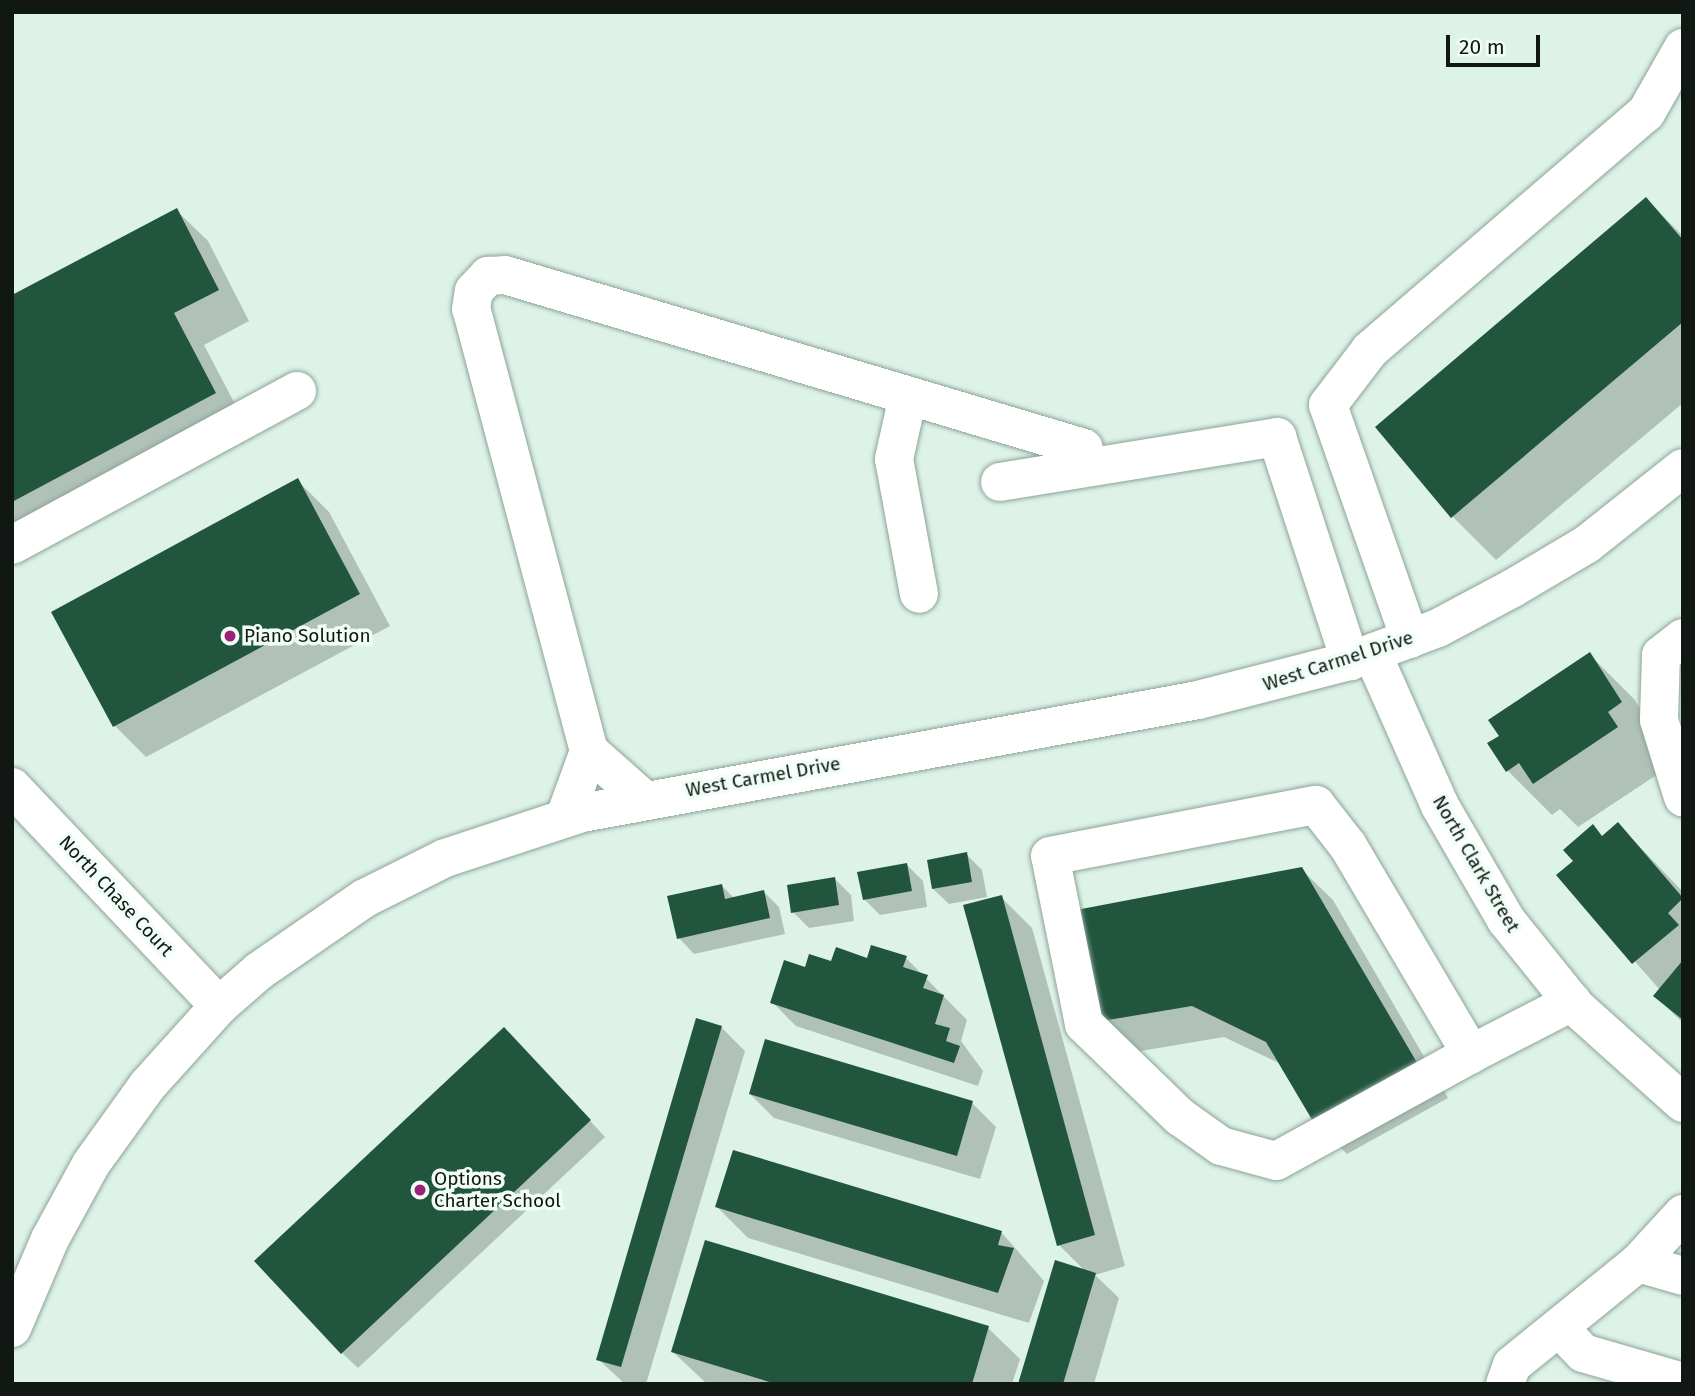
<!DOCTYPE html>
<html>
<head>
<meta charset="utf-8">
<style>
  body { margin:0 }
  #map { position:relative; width:1695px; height:1396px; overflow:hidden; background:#ddf3e7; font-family:"Fira Sans",sans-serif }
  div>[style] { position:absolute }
  .shadow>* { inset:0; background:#0003 }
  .building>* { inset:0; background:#21553e }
  .roads { filter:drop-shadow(0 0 2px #8ea398) drop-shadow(0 0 2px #8ea398) }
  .minor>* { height:38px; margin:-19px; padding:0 19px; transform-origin:19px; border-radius:19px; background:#fff }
  .dots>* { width:19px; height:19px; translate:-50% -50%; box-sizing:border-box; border:4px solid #f1fef7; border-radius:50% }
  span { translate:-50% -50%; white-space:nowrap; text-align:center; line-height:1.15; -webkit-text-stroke:7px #f1fef7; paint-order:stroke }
  .poi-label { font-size:19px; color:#111814 }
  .left { translate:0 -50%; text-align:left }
  .street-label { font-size:19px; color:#111814 }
  .frame { position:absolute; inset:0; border:14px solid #111814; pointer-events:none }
  .scale { position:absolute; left:1446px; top:35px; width:94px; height:32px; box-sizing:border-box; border:4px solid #111814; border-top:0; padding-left:9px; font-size:21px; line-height:24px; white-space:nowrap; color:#111814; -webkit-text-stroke:5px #f1fef7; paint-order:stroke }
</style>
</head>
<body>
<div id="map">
  <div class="shadow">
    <i style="clip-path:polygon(1646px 199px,1683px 236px,1683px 403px,1496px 560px,1452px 516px)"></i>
    <i style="clip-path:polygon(176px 210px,208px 241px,249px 321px,204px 345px,246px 425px,12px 544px,12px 297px)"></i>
    <i style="clip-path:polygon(297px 480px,329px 512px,390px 626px,146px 757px,115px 726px,53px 612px)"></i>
    <i style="clip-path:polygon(1590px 655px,1634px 699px,1665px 747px,1661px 772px,1578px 827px,1560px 809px,1552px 815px,1508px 771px,1501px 736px)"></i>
    <i style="clip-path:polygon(1618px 824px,1683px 892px,1683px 1023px,1655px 996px,1660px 990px,1559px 875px)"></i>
    <i style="clip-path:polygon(966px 854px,982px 870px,987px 897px,949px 904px,933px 889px)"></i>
    <i style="clip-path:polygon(907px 865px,923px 881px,927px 907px,880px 915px,864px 899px)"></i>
    <i style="clip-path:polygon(1301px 869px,1333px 900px,1448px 1098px,1347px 1154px,1315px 1122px,1281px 1064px,1224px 1037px,1129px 1053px,1098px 1021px)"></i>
    <i style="clip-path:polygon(835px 879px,851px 895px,854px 921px,809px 928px,793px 912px)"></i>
    <i style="clip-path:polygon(722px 886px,734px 898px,764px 892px,779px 907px,785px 934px,694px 954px,679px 938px)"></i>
    <i style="clip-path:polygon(1001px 897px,1032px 928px,1125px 1266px,1095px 1275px,1119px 1298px,1094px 1384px,1020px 1384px,1086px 1272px,1059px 1245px)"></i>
    <i style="clip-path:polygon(906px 958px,967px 1020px,961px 1041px,983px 1071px,978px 1086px,796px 1026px,772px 1002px,806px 969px)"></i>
    <i style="clip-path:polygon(721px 1027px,745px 1051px,646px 1384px,625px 1384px,598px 1359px)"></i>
    <i style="clip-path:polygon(520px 1045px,605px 1137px,358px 1368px,342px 1353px)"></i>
    <i style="clip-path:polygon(750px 1094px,972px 1103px,996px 1127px,980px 1179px,774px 1118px)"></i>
    <i style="clip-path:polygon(717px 1207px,1001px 1232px,1044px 1281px,1029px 1323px,748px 1238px)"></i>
    <i style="clip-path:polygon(988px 1328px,1020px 1359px,1012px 1384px,707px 1384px,673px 1352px)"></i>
  </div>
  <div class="building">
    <i style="clip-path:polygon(1646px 197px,1683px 240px,1683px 322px,1451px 518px,1375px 427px)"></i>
    <i style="clip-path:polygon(177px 208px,219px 290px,174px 313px,216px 393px,12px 502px,12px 295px)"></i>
    <i style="clip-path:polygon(298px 478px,360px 594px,113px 727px,51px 612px)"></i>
    <i style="clip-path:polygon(1590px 652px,1622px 702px,1608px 712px,1618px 727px,1533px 784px,1519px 763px,1506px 772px,1487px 743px,1499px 736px,1488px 720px)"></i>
    <i style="clip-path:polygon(1618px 822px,1683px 898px,1668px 913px,1679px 925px,1632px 964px,1556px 875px,1573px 861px,1563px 850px,1593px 824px,1602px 836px)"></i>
    <i style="clip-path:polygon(967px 852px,972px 882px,932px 889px,927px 860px)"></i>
    <i style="clip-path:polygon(907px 863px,912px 891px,863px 900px,857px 872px)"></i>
    <i style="clip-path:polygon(1302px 867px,1419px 1066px,1314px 1123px,1266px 1042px,1192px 1006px,1096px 1022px,1076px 910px)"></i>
    <i style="clip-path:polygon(835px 877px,839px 905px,791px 913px,787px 885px)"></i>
    <i style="clip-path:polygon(722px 884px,725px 899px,764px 890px,770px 918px,677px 939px,667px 896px)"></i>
    <i style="clip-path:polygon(1002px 895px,1095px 1235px,1057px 1246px,963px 905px)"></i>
    <i style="clip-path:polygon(871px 945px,907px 956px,903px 967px,928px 975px,923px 988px,944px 995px,935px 1024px,950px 1028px,946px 1041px,960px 1046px,954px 1063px,770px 1003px,784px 960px,805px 967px,809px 954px,831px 961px,836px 947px,867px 958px)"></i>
    <i style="clip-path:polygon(1683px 960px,1683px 1020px,1653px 996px)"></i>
    <i style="clip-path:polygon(696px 1018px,722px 1026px,621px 1367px,596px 1360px)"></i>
    <i style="clip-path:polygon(504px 1027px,591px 1120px,341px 1354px,254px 1261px)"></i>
    <i style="clip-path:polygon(765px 1039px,973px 1101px,957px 1156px,749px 1094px)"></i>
    <i style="clip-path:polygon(733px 1150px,1002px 1231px,998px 1245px,1014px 1248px,998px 1293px,715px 1207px)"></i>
    <i style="clip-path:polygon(705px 1240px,989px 1326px,972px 1384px,776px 1384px,671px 1352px)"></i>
    <i style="clip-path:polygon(1055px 1260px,1096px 1273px,1063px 1384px,1018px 1384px)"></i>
  </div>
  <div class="roads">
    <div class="minor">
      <i style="left:908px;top:396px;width:65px;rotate:102.5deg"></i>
      <i style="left:894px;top:459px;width:137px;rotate:79.5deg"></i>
      <i style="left:1000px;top:482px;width:281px;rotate:-9.2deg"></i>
      <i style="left:1277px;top:437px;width:236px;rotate:71.9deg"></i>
      <i style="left:12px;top:545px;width:324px;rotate:-28.4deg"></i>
      <i style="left:1683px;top:638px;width:28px;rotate:142deg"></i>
      <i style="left:1661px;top:655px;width:65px;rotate:91.8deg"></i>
      <i style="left:1659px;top:720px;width:81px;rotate:72.7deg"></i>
      <i style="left:1410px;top:639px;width:248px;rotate:-109.3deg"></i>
      <i style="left:1328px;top:405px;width:69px;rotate:-52.6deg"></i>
      <i style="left:1370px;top:350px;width:364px;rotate:-40.7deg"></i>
      <i style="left:1646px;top:113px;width:75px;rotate:-60.4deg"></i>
      <i style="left:1372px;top:653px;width:167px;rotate:66deg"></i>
      <i style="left:1440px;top:806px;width:132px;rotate:59.9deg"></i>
      <i style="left:1506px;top:920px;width:112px;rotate:51.2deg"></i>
      <i style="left:1576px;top:1007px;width:144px;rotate:41.9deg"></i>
      <i style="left:589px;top:751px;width:72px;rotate:41.6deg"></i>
      <i style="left:12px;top:787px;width:301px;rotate:46.6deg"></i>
      <i style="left:565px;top:817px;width:70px;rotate:-70deg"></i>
      <i style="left:589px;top:751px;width:457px;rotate:-104.9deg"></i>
      <i style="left:471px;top:309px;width:18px;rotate:-81deg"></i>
      <i style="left:474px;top:291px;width:21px;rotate:-47deg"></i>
      <i style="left:488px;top:276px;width:17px;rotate:-3deg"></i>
      <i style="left:505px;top:275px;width:604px;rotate:16.64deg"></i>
      <i style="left:1471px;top:1054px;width:222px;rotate:151.2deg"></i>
      <i style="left:1276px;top:1161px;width:57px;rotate:-164.7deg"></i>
      <i style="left:1221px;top:1146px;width:50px;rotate:-144.7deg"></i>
      <i style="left:1180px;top:1117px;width:134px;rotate:-135.9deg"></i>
      <i style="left:1084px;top:1024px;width:171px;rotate:-101.4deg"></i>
      <i style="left:1050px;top:856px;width:271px;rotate:-10.9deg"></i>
      <i style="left:1316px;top:805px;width:52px;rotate:52deg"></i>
      <i style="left:1348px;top:846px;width:242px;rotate:59.4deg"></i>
      <i style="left:1471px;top:1054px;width:114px;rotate:-27.2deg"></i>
      <i style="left:1638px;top:1263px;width:47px;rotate:16.1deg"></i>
      <i style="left:12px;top:1328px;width:97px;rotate:-66.9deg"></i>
      <i style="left:50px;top:1239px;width:85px;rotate:-61.3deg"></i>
      <i style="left:91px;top:1164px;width:96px;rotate:-54.3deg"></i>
      <i style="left:147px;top:1086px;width:108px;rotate:-48deg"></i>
      <i style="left:219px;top:1006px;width:53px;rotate:-41.2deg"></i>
      <i style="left:259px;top:971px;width:129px;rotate:-34.6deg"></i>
      <i style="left:365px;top:898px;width:89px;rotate:-26.6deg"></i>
      <i style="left:445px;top:858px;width:144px;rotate:-18.2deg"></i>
      <i style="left:582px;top:813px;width:626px;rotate:-10.39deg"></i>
      <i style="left:1198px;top:700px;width:157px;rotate:-14.4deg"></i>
      <i style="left:1350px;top:661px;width:94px;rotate:-20.6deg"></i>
      <i style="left:1438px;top:628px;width:85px;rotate:-28.1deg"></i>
      <i style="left:1513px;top:588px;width:86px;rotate:-30.7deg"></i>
      <i style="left:1587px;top:544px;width:122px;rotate:-38.4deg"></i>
      <i style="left:1560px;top:1329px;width:33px;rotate:46deg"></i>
      <i style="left:1583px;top:1353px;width:104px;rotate:16.2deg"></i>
      <i style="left:1505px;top:1384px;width:20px;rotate:-70deg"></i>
      <i style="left:1512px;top:1365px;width:162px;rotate:-39deg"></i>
      <i style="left:1638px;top:1263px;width:67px;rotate:-47.4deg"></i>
    </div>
  </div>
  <div class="dots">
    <i style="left:230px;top:636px;background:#9a2078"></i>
    <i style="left:420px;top:1190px;background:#9a2078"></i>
  </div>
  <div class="poi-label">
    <span class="left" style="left:244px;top:636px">Piano Solution</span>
    <span class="left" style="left:434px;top:1190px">Options<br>Charter School</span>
  </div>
  <div class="street-label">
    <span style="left:1338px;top:661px;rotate:-18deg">West Carmel Drive</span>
    <span style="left:763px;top:777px;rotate:-10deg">West Carmel Drive</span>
    <span style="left:1476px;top:864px;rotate:60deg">North Clark Street</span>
    <span style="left:116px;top:896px;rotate:47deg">North Chase Court</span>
  </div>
  <div class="frame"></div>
  <div class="scale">20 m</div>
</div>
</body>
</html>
